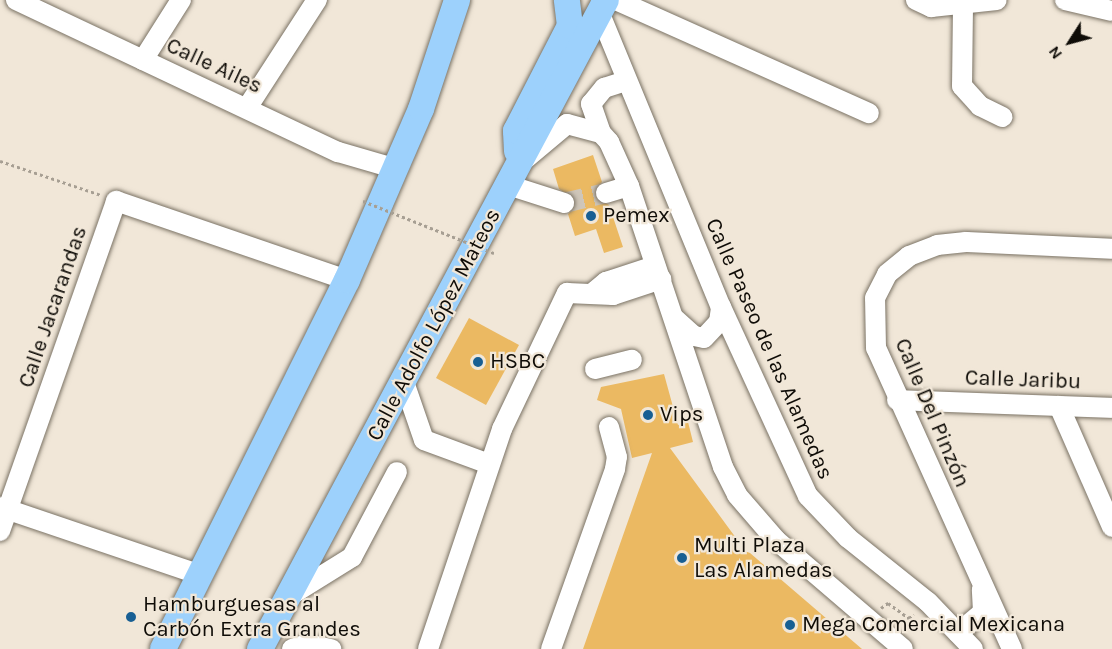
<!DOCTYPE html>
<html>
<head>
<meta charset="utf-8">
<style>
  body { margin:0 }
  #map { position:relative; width:1112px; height:649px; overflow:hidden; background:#f1e7d8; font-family:Karla,sans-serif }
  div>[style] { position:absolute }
  .building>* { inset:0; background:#ebb962 }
  .minor-tunnel>* { height:20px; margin-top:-10px; transform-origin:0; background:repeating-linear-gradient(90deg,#cfc6b9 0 20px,transparent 0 30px) }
  .path>* { height:3px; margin-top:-1.5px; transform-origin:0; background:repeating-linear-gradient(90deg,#a79f93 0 3px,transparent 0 6px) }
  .roads { filter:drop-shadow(0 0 2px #7a7264) drop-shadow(0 0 2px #7a7264) }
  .minor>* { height:20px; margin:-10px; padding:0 10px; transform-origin:10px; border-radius:10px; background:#fff }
  .major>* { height:26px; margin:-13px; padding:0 13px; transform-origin:13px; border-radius:13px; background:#9dd1fc }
  .path-bridge>* { height:3px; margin-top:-1.5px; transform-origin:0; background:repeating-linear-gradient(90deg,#a79f93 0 3px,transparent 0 6px) }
  .dots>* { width:16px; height:16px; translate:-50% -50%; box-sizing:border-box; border:3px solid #f1e7d8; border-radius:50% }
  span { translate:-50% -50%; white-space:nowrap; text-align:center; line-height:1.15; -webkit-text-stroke:4.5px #f1e7d8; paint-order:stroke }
  .street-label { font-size:22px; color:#0f0c07 }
  .poi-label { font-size:22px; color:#0f0c07 }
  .left { translate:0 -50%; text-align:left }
  .north { position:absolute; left:1040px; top:12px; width:60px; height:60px; -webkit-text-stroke:4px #f1e7d8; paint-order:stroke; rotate:234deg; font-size:16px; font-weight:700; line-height:24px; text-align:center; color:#0f0c07 }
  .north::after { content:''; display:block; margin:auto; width:21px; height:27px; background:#0f0c07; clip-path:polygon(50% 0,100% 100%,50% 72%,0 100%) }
</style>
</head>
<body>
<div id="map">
  <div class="building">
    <i style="clip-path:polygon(593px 155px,602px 182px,595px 190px,595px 197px,609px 205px,623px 247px,604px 253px,596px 229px,575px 236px,568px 214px,575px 207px,576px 200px,559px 189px,553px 169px)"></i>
    <i style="clip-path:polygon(469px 318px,519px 345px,486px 405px,436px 378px)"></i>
    <i style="clip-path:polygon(664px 374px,678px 425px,688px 422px,693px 442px,670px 448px,736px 538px,734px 547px,750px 553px,862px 649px,583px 649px,652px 453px,632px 458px,621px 409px,597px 400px,601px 387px)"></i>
  </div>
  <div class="minor-tunnel">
    <i style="left:564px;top:203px;width:43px;rotate:-13.4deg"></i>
  </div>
  <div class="path">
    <i style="left:0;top:161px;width:107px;rotate:18.6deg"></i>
    <i style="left:881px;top:608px;width:9px;rotate:-36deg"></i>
    <i style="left:888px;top:603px;width:26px;rotate:36deg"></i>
    <i style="left:909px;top:618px;width:6px;rotate:-39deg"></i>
  </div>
  <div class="roads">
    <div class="minor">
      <i style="left:16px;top:0;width:356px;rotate:25.3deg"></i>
      <i style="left:338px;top:152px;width:57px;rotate:16.2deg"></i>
      <i style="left:616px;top:0;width:277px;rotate:24.1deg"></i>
      <i style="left:916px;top:0;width:17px;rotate:25deg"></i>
      <i style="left:931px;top:7px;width:66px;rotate:-6.1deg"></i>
      <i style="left:1065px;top:0;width:48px;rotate:13.2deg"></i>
      <i style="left:963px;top:6px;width:80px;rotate:90.7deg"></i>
      <i style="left:962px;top:86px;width:27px;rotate:48deg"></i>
      <i style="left:980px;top:106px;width:25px;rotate:26deg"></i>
      <i style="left:600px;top:14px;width:317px;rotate:67.6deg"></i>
      <i style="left:721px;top:307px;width:208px;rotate:65.3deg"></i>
      <i style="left:808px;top:496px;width:58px;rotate:46.4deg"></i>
      <i style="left:848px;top:538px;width:102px;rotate:38.7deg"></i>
      <i style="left:928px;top:602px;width:65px;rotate:46.2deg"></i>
      <i style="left:143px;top:60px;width:71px;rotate:-57.7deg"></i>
      <i style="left:247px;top:108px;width:129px;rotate:-57.1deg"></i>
      <i style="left:601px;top:133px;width:31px;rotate:-109deg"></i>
      <i style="left:591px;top:104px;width:21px;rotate:-51deg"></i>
      <i style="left:604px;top:88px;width:22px;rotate:-18deg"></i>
      <i style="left:524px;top:160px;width:56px;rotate:-39.9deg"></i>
      <i style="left:567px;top:124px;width:35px;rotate:15deg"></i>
      <i style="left:601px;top:133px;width:12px;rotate:48deg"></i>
      <i style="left:609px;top:142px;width:48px;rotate:65.6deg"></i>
      <i style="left:629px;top:186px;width:296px;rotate:71.5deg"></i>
      <i style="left:723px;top:467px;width:31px;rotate:63deg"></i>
      <i style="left:737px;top:495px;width:60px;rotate:49.1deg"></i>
      <i style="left:776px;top:540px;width:167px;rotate:40.6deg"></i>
      <i style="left:508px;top:185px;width:59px;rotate:17.8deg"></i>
      <i style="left:606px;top:193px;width:24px;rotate:-17deg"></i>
      <i style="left:594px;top:292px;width:16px;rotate:-40deg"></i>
      <i style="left:606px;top:282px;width:52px;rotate:-18.1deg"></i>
      <i style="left:675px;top:319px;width:25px;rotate:42deg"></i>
      <i style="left:694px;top:336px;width:10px;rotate:11deg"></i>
      <i style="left:704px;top:338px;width:22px;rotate:-47deg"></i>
      <i style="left:719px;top:322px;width:15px;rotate:-82deg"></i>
      <i style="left:595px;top:369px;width:38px;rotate:-14deg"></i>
      <i style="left:404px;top:382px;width:61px;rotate:71deg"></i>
      <i style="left:424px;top:440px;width:69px;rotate:20.3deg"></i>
      <i style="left:897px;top:400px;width:215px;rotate:2.1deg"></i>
      <i style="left:1059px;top:406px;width:132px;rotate:66.3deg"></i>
      <i style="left:0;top:507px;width:212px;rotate:18.7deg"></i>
      <i style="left:0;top:531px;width:350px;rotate:-70.6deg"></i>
      <i style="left:116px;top:201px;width:244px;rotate:18.9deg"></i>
      <i style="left:291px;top:595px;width:72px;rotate:-31.9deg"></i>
      <i style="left:352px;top:557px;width:96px;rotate:-62.1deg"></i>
      <i style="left:958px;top:633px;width:33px;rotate:-40deg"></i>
      <i style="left:983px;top:612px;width:22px;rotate:-93deg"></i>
      <i style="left:292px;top:649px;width:16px;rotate:-18deg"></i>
      <i style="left:307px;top:644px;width:25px;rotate:12deg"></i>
      <i style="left:428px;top:649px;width:232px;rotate:-71.4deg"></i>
      <i style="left:502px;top:429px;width:151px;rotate:-64.5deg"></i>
      <i style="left:567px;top:293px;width:46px;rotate:2.5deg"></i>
      <i style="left:613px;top:295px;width:51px;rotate:-18.4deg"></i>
      <i style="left:551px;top:649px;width:191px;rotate:-70.4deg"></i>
      <i style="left:615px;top:469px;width:12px;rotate:-81deg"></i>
      <i style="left:617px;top:457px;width:31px;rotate:-105deg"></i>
      <i style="left:1012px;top:649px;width:330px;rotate:-114.3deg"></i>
      <i style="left:876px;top:348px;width:50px;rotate:-91.1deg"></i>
      <i style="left:875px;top:298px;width:27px;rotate:-63deg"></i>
      <i style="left:887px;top:274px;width:28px;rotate:-39deg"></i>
      <i style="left:909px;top:256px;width:30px;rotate:-21deg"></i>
      <i style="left:937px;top:245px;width:29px;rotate:-6deg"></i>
      <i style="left:966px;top:242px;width:146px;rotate:2.7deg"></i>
    </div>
    <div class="major">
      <i style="left:517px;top:151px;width:20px;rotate:-93deg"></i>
      <i style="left:516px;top:131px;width:118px;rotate:-62.8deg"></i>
      <i style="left:570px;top:26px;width:26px;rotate:-97deg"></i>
      <i style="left:163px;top:649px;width:412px;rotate:-63.5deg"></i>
      <i style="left:347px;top:280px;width:186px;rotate:-66.6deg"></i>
      <i style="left:421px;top:109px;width:115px;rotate:-71.7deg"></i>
      <i style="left:260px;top:649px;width:735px;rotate:-61.94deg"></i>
    </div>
  </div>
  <div class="path-bridge">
    <i style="left:363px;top:201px;width:141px;rotate:21.7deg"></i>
  </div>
  <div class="dots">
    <i style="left:591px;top:216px;background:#185f93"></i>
    <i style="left:478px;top:362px;background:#185f93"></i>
    <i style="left:648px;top:415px;background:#185f93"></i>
    <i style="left:682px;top:558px;background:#185f93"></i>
    <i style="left:131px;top:617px;background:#185f93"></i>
    <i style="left:790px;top:625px;background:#185f93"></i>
  </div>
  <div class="street-label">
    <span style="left:214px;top:66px;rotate:25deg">Calle Ailes</span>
    <span style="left:53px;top:307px;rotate:-71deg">Calle Jacarandas</span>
    <span style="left:434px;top:325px;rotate:-62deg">Calle Adolfo López Mateos</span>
    <span style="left:769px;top:349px;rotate:66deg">Calle Paseo de las Alamedas</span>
    <span style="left:1023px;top:380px;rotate:2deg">Calle Jaribu</span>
    <span style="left:932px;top:413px;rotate:67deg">Calle Del Pinzón</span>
  </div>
  <div class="poi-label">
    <span class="left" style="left:603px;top:216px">Pemex</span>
    <span class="left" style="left:490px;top:362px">HSBC</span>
    <span class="left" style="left:660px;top:415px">Vips</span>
    <span class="left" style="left:694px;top:558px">Multi Plaza<br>Las Alamedas</span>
    <span class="left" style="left:143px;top:617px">Hamburguesas al<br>Carbón Extra Grandes</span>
    <span class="left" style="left:802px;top:625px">Mega Comercial Mexicana</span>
  </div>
  <div class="north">N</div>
</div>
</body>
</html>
